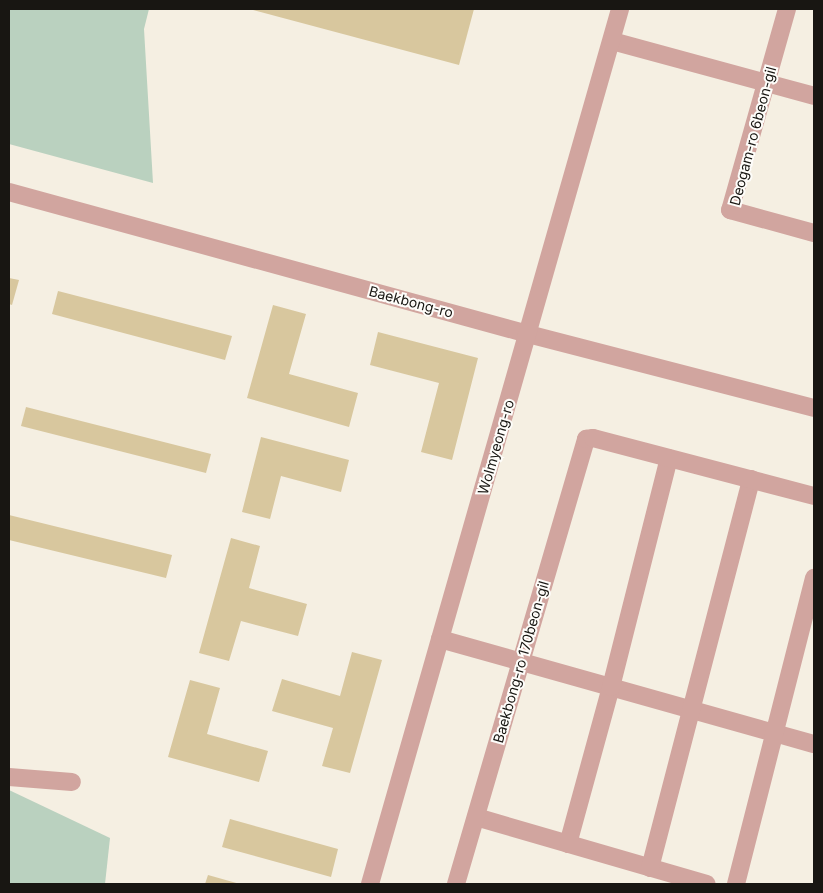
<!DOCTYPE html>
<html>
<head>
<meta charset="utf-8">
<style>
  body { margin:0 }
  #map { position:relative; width:823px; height:893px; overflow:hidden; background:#f5efe2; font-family:Inter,sans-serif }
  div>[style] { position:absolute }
  .green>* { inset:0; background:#bad1bf }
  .building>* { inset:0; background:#d8c79e }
  .minor>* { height:18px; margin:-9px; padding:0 9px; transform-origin:9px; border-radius:9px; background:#d1a59f }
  span { translate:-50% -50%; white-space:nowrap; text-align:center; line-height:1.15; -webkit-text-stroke:4px #fefdfa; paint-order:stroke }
  .street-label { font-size:14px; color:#181612 }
  .frame { position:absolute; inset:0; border:10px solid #181612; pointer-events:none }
</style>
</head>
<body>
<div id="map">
  <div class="green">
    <i style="clip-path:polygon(9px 9px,149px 9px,144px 29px,153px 183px,9px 144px)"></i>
    <i style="clip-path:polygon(9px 790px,110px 838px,105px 884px,9px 884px)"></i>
  </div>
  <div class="building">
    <i style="clip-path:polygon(249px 9px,474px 9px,459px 65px)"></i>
    <i style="clip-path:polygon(9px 278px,19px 280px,12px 305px,9px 304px)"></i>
    <i style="clip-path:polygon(58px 291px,232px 336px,225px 360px,52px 314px)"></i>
    <i style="clip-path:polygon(273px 305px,306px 314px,289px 374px,358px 393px,349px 427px,247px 398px)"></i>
    <i style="clip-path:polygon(378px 332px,478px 358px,452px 460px,421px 452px,439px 383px,370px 365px)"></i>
    <i style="clip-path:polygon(26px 407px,211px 454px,206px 473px,21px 426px)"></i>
    <i style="clip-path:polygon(261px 437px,349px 460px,341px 492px,281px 476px,270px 519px,242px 512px)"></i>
    <i style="clip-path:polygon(9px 515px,172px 555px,166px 578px,9px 540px)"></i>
    <i style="clip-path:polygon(231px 538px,260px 546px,249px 588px,307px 604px,298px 636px,241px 621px,229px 661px,199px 653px)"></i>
    <i style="clip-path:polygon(352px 652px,382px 660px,350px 773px,322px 766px,333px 728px,272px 711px,282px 679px,340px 696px)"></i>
    <i style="clip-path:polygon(190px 680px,220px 688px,207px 734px,268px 751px,259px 782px,168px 757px)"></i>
    <i style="clip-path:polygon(230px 819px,338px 849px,331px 877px,222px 847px)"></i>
    <i style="clip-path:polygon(208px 875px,240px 884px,205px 884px)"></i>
  </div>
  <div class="minor">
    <i style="left:787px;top:9px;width:209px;rotate:105.8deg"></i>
    <i style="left:730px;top:210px;width:87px;rotate:15.3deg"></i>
    <i style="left:612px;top:41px;width:209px;rotate:15.2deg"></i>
    <i style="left:9px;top:192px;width:538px;rotate:15.3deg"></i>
    <i style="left:528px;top:334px;width:295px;rotate:14.5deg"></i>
    <i style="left:440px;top:639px;width:388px;rotate:15.7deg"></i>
    <i style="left:9px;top:777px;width:63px;rotate:4.5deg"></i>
    <i style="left:476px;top:817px;width:240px;rotate:16.2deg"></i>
    <i style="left:568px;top:844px;width:163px;rotate:-74.7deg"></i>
    <i style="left:611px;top:687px;width:236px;rotate:-75.8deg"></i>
    <i style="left:650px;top:868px;width:402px;rotate:-75.4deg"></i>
    <i style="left:370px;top:884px;width:910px;rotate:-74.05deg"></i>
    <i style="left:456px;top:884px;width:464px;rotate:-73.7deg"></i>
    <i style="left:586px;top:439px;width:7px;rotate:-8deg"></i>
    <i style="left:593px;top:438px;width:228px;rotate:14.7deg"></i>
    <i style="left:736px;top:884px;width:316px;rotate:-75.7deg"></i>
  </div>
  <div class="street-label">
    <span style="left:753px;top:136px;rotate:-75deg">Deogam-ro 6beon-gil</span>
    <span style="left:411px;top:302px;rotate:15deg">Baekbong-ro</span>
    <span style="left:496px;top:447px;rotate:-74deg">Wolmyeong-ro</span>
    <span style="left:521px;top:662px;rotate:-74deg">Baekbong-ro 170beon-gil</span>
  </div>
  <div class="frame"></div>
</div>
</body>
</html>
